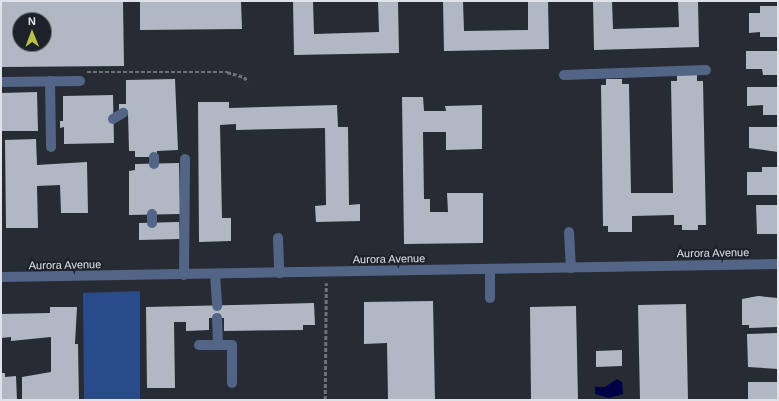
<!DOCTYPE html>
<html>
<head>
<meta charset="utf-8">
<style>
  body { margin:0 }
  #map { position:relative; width:779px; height:401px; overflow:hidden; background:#262b34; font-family:Helvetica,sans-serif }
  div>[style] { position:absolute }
  .green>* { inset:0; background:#2a4b8a }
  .water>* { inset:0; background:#000046 }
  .building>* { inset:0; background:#b1b8c4 }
  .path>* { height:2.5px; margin-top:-1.25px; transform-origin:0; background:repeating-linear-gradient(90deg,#6d7179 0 4px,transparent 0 6px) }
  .minor>* { height:10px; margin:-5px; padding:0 5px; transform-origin:5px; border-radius:5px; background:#526586 }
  span { translate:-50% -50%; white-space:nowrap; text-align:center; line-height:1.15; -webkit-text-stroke:4px #1c212a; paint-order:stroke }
  .street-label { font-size:11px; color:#dfe3e9 }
  .frame { position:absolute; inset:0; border:2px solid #dfe3e9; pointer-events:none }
  .north { position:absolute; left:12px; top:12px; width:40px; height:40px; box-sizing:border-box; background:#1c212a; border:1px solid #6a6f76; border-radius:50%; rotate:359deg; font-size:11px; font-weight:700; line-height:16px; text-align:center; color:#dfe3e9 }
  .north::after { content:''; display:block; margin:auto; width:14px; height:18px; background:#bac045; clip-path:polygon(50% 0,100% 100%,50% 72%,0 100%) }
</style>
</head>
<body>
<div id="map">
  <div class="green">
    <i style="clip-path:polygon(140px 291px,140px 400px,84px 400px,83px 293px)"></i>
  </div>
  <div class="water">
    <i style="clip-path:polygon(617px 379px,622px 382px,623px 394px,609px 398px,595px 394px,595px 387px,605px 387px)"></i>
  </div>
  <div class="building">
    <i style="clip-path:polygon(evenodd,1px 1px,123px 1px,124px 66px,1px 67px,1px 1px,20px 20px,44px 20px,44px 44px,20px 44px,20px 20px)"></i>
    <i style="clip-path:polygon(140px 1px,241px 1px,242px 29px,140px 30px)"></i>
    <i style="clip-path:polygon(293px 1px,313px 1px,314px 34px,379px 32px,378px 1px,398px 1px,399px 53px,294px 55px)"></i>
    <i style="clip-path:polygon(443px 1px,463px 1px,464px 31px,528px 30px,528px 1px,548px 1px,549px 49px,444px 51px)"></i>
    <i style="clip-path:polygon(593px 1px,612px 1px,613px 29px,679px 27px,678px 1px,698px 1px,699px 47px,594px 50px)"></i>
    <i style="clip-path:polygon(760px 6px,777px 6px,778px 37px,760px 37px,760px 32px,749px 33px,749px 13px,760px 13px)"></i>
    <i style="clip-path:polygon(746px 51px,778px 51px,778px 75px,763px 75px,762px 69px,746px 69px)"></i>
    <i style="clip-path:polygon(677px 75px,697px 75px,697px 81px,703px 81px,706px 225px,698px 225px,698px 230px,682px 230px,682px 225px,674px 225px,674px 215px,632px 216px,632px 232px,608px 232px,608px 226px,603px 226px,601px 85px,606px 85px,606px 79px,622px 79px,622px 84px,629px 84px,631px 193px,673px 193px,671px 81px,677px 81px)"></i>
    <i style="clip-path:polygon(175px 79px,178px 150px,157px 151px,157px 157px,135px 157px,135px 151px,129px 151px,128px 113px,119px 113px,119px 104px,126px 104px,126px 80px)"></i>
    <i style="clip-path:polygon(747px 87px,778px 87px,778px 115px,763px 115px,763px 105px,747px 106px)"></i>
    <i style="clip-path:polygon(37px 92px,38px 131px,1px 131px,1px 93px)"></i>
    <i style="clip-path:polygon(113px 95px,114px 143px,64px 144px,64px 127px,60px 128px,60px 121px,63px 121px,63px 96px)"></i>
    <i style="clip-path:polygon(402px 97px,423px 97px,424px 111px,446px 111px,445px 106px,482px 105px,482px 149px,446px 150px,446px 132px,423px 132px,424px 199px,430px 199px,430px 212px,448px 212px,447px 193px,483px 193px,483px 243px,404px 244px)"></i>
    <i style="clip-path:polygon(198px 102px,229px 102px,229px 108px,337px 105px,338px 127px,348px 127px,349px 205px,360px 204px,360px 221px,316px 222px,315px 206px,326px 205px,325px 128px,236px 130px,236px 124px,220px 125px,222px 218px,231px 218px,231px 241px,199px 242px)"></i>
    <i style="clip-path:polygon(749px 127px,778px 127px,778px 152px,749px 148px)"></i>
    <i style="clip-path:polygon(36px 139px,37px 165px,87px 162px,88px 213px,61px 213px,60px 185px,37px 186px,38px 228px,6px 228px,5px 140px)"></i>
    <i style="clip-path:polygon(179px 163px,180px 214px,129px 215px,129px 171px,135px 170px,135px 164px)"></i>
    <i style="clip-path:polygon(762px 167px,778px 167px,778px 195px,747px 195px,747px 172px,762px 172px)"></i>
    <i style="clip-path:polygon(756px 205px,778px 205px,778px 234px,757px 234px)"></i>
    <i style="clip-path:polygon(179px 222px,180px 239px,139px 240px,139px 223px)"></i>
    <i style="clip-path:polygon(758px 296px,778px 298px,777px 327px,749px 328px,749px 325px,742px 325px,742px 299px)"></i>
    <i style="clip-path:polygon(433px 301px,435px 400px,388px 400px,387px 343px,364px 344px,364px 302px)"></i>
    <i style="clip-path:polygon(314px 303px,315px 325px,303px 325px,303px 330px,224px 331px,224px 318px,209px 318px,209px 330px,186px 331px,186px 322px,174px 322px,175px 388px,147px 388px,146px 307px)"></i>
    <i style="clip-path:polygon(686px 304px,688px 400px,640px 400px,638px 305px)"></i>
    <i style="clip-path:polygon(576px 306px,578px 400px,531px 400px,530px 307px)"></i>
    <i style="clip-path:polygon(50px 307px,77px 307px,75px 344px,78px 344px,79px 400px,22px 400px,22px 377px,51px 372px,51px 337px,11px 341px,11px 337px,1px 338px,1px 314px,50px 313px)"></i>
    <i style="clip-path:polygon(778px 333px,778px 369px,748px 367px,747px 334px)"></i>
    <i style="clip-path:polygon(622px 350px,622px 366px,596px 367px,596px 351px)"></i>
    <i style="clip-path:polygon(1px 373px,5px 373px,5px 377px,16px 376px,17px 400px,1px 400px)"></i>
    <i style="clip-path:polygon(748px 382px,778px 382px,778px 400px,748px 400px)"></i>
  </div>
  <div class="path">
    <i style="left:87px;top:72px;width:140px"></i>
    <i style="left:227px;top:72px;width:18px;rotate:16deg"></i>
    <i style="left:244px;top:77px;width:6px;rotate:45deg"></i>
    <i style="left:325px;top:400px;width:117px;rotate:-89.5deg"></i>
  </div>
  <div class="minor">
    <i style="left:564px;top:75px;width:142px;rotate:-2deg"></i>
    <i style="left:50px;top:81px;width:66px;rotate:89.1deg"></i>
    <i style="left:1px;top:82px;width:79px;rotate:-0.7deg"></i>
    <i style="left:113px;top:119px;width:12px;rotate:-31deg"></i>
    <i style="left:154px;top:157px;width:7px;rotate:90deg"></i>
    <i style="left:152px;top:214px;width:9px;rotate:90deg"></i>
    <i style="left:569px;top:232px;width:36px;rotate:87deg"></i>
    <i style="left:278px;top:238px;width:35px;rotate:88deg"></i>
    <i style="left:490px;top:269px;width:29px;rotate:90deg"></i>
    <i style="left:215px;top:274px;width:32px;rotate:86deg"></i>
    <i style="left:184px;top:275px;width:116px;rotate:-89.5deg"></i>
    <i style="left:1px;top:277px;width:777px;rotate:-0.96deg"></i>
    <i style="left:199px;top:345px;width:19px"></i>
    <i style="left:218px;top:345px;width:27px;rotate:-92deg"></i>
    <i style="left:218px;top:345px;width:14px"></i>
    <i style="left:232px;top:345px;width:38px;rotate:90deg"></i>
  </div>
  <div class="street-label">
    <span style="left:713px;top:253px;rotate:-1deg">Aurora Avenue</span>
    <span style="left:389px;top:259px;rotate:-1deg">Aurora Avenue</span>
    <span style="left:65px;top:265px;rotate:-1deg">Aurora Avenue</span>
  </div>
  <div class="frame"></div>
  <div class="north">N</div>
</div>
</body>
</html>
